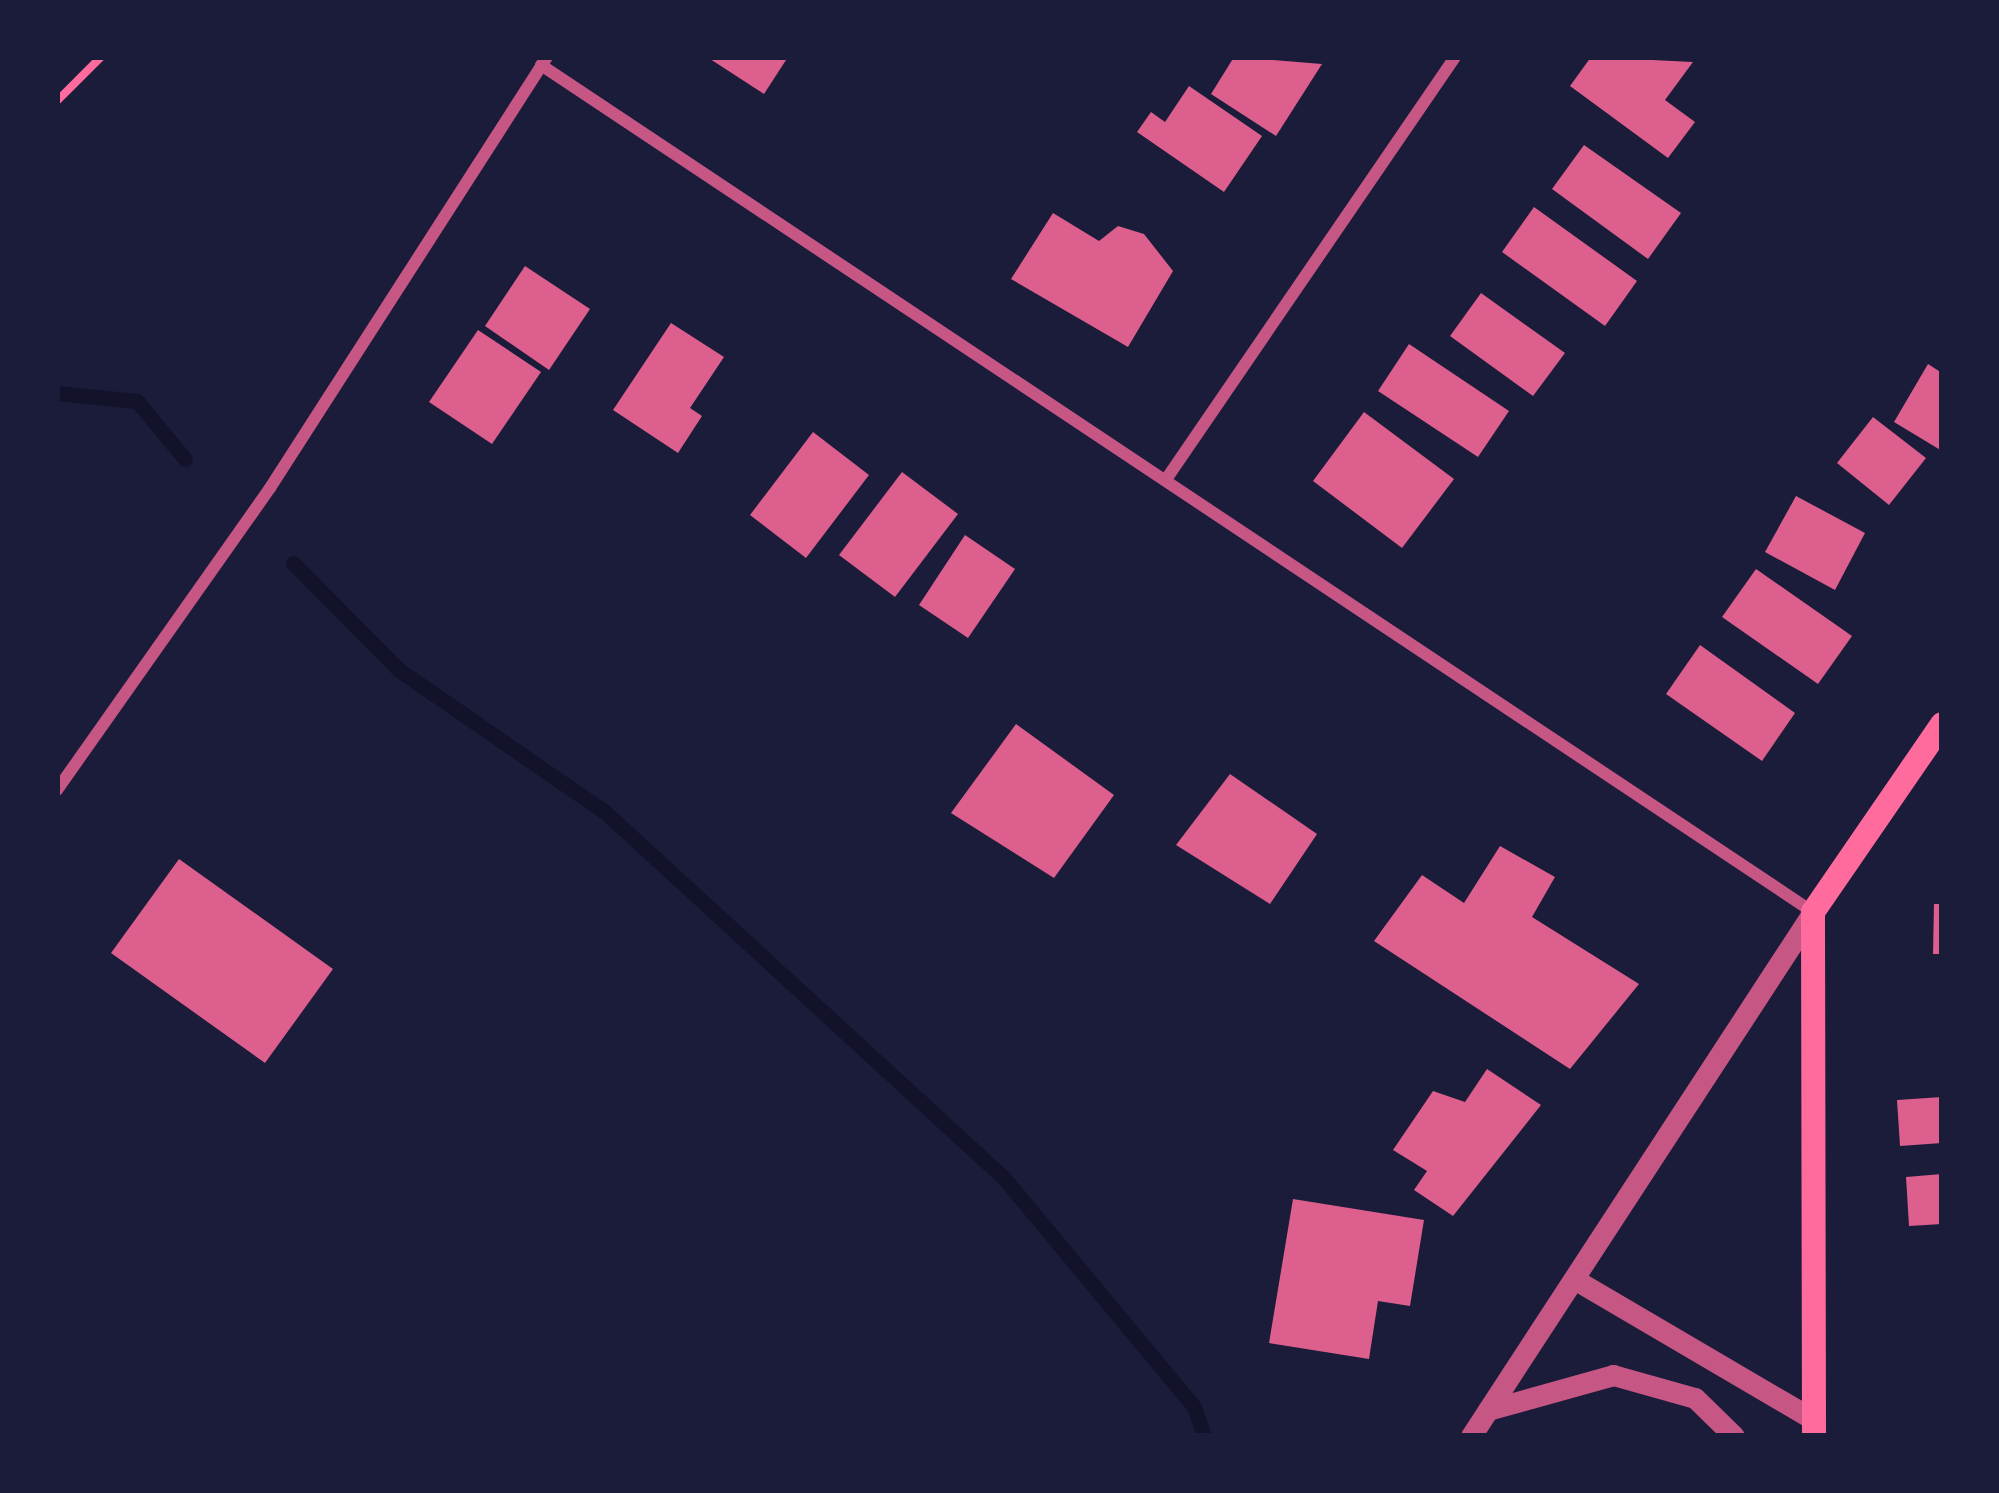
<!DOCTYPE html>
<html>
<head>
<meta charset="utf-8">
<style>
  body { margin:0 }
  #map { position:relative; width:1999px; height:1493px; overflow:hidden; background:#1b1b3a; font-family:Raleway,sans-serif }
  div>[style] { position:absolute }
  .stream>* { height:15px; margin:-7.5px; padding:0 7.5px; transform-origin:7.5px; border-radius:7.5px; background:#12122b }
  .building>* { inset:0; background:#dd5f8e }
  .path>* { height:8px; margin:-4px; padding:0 4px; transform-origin:4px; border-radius:4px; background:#ff6b9d }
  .minor>* { height:12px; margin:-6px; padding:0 6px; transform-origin:6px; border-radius:6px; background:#c65784 }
  .tertiary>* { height:21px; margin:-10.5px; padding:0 10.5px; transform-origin:10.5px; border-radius:10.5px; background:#c65784 }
  .secondary>* { height:24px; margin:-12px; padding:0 12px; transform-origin:12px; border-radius:12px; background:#ff6b9d }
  span { translate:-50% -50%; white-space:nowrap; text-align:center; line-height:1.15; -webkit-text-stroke:9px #1b1b3a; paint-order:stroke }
  .frame { position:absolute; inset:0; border:60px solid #1b1b3a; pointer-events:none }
</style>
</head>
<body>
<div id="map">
  <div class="stream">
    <i style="left:57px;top:393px;width:80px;rotate:5.7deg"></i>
    <i style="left:137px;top:401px;width:75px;rotate:50.4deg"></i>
    <i style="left:293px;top:563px;width:151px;rotate:45.3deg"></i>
    <i style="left:399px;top:670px;width:250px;rotate:34.6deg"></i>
    <i style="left:605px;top:812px;width:541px;rotate:42.53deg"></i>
    <i style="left:1004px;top:1178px;width:298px;rotate:50.3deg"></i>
    <i style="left:1194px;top:1407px;width:31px;rotate:71deg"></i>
  </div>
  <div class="building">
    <i style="clip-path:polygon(707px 57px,788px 57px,764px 94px)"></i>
    <i style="clip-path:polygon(1234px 57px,1322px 64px,1276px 136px,1211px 94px)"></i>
    <i style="clip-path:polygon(1591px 57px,1693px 62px,1665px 100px,1695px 122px,1668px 158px,1570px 86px)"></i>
    <i style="clip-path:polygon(1189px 86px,1262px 136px,1224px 192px,1137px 132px,1151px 112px,1165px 122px)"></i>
    <i style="clip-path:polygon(1584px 145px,1681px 213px,1648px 259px,1552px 189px)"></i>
    <i style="clip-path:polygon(1534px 207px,1637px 281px,1605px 326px,1502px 252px)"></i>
    <i style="clip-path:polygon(1053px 213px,1099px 241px,1118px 226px,1144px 234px,1173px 271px,1128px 347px,1011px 279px)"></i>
    <i style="clip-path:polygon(525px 266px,590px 309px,549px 370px,485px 326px)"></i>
    <i style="clip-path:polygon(1481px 293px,1565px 353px,1533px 396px,1450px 336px)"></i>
    <i style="clip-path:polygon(671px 323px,724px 357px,690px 408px,702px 416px,678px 453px,613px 410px)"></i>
    <i style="clip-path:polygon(478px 330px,541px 372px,492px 444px,429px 402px)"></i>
    <i style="clip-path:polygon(1409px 344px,1509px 411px,1478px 457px,1378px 391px)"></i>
    <i style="clip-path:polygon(1928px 364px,1942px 373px,1942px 451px,1894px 422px)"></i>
    <i style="clip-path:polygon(1364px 412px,1454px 479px,1402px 548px,1313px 481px)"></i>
    <i style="clip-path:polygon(1873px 417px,1926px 458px,1889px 505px,1837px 463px)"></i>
    <i style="clip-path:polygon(813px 432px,869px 475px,806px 558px,750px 515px)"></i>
    <i style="clip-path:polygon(902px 472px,958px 514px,895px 597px,839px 555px)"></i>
    <i style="clip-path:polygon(1796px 496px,1865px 533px,1835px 590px,1765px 552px)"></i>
    <i style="clip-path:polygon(965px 535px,1015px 569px,968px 638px,919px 605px)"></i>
    <i style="clip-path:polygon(1756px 569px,1852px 636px,1818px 684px,1722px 617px)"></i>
    <i style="clip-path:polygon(1700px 645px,1795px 713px,1762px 761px,1666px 694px)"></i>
    <i style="clip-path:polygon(1016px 724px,1114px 795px,1054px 878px,951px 813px)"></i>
    <i style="clip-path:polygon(1230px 774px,1317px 834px,1270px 904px,1176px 845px)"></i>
    <i style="clip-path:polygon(1500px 846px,1555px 877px,1532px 917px,1639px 984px,1570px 1069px,1374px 941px,1422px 875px,1464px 903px)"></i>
    <i style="clip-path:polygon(179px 859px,333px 969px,265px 1063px,111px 953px)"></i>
    <i style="clip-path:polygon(1934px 904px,1942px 904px,1942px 954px,1933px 954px)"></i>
    <i style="clip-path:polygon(1487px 1069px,1541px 1105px,1453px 1216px,1414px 1190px,1427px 1171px,1393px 1150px,1433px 1091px,1465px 1102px)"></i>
    <i style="clip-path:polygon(1942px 1097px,1942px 1143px,1900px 1146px,1897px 1100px)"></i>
    <i style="clip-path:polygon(1942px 1174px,1942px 1224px,1909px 1226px,1906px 1177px)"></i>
    <i style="clip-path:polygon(1293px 1199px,1424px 1220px,1410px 1306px,1378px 1301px,1369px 1359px,1269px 1343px)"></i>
  </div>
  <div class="path">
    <i style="left:57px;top:101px;width:62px;rotate:-45deg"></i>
  </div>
  <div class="minor">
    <i style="left:541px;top:65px;width:1528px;rotate:33.66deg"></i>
    <i style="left:1167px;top:478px;width:510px;rotate:-55.62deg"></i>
    <i style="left:57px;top:790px;width:370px;rotate:-54.8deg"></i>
    <i style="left:270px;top:488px;width:512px;rotate:-57.27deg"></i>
  </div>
  <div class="tertiary">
    <i style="left:1574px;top:1279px;width:277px;rotate:30.4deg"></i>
    <i style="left:1488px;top:1410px;width:130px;rotate:-15.6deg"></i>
    <i style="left:1613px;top:1375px;width:85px;rotate:15.7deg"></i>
    <i style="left:1695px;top:1398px;width:54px;rotate:44.3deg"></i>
    <i style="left:1471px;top:1436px;width:626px;rotate:-56.87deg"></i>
  </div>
  <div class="secondary">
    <i style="left:1814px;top:1436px;width:524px;rotate:-90.11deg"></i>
    <i style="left:1813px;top:912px;width:228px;rotate:-55.5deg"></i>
  </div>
  <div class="frame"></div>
</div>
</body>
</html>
